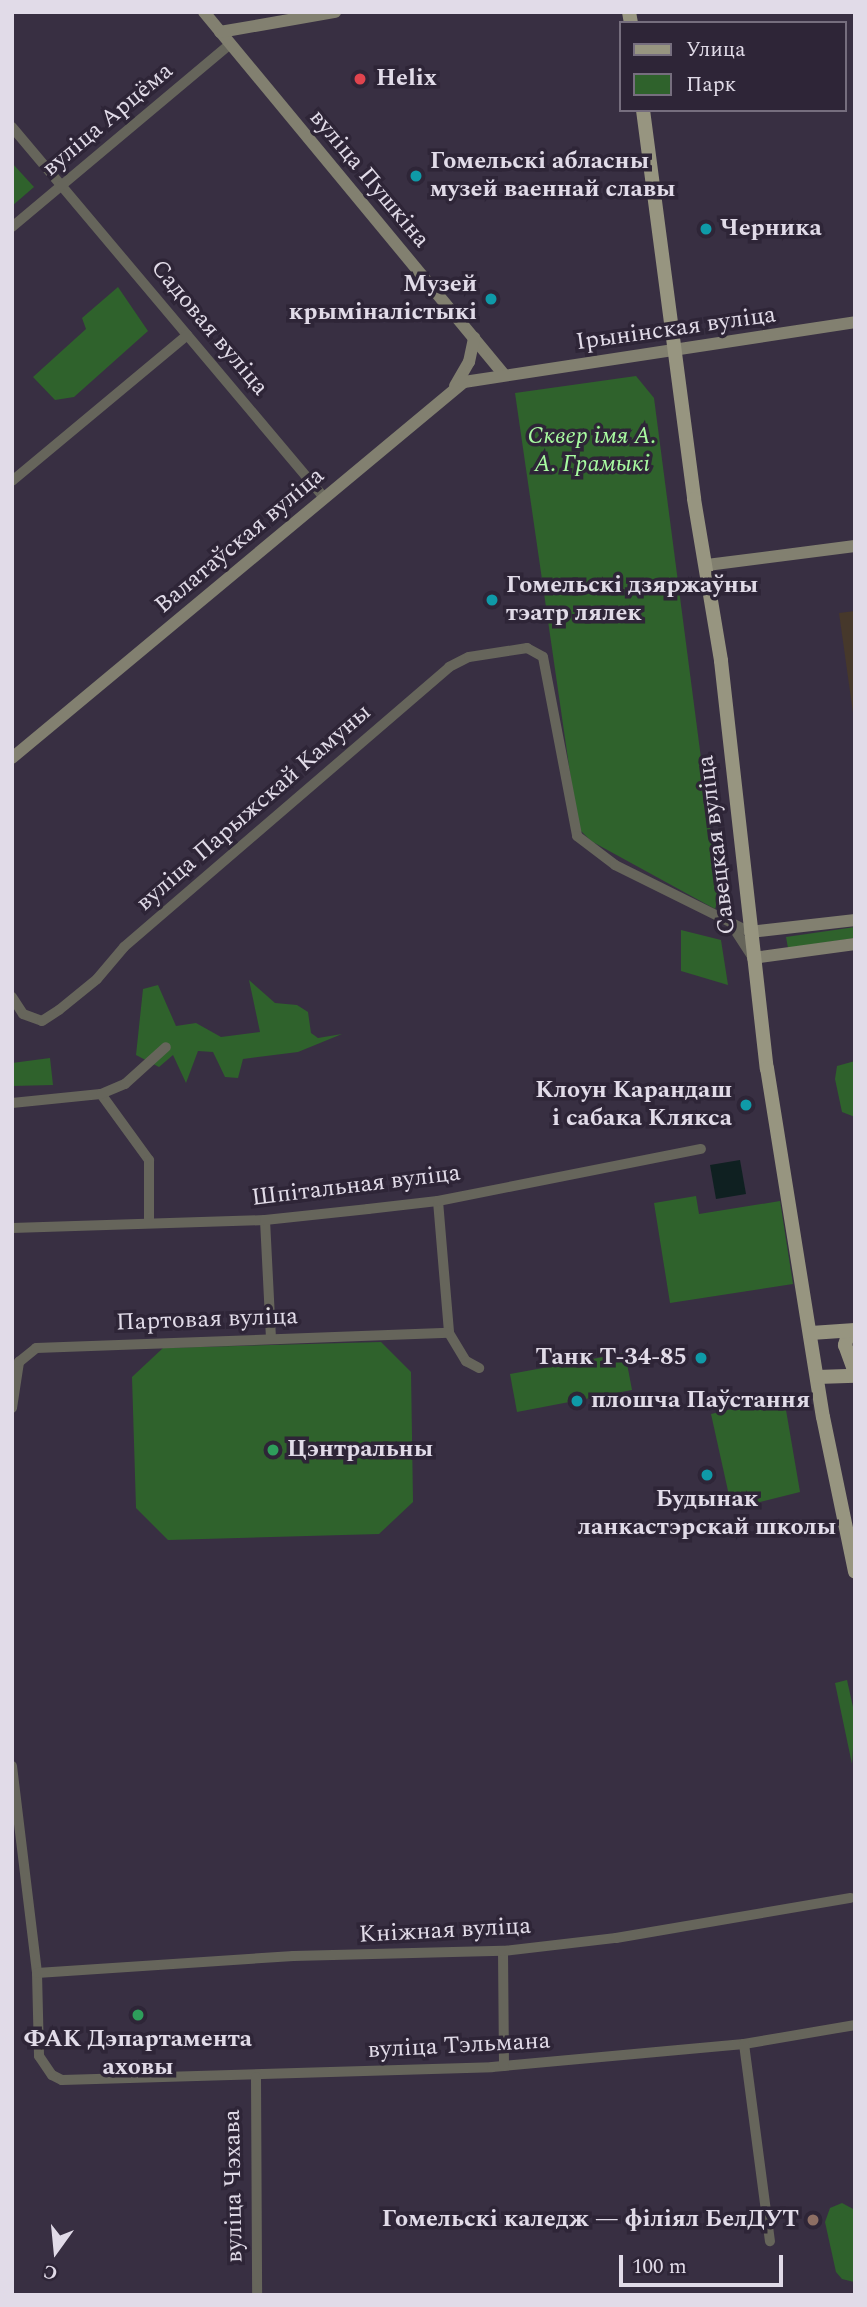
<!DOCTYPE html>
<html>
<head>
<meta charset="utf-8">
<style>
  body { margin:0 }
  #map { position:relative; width:867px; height:2307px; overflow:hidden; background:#382f42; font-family:Spectral,serif }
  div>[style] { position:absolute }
  .medical>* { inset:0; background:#46382b }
  .green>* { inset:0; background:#2f622c }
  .water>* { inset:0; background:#0f2021 }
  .street>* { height:10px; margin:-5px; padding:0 5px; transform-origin:5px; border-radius:5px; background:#66655b }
  .secondary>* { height:12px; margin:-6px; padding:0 6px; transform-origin:6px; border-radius:6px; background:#828070 }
  .primary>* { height:14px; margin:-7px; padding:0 7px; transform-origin:7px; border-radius:7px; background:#979580 }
  .dots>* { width:19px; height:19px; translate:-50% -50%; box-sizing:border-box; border:4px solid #2e2537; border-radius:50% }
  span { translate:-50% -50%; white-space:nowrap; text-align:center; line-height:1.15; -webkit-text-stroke:7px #2e2537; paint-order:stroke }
  .poi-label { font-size:24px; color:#e1dbe8; font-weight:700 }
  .left { translate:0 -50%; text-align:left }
  .right { translate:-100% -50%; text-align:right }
  .street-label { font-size:24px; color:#e1dbe8 }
  .park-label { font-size:24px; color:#a8fba1; font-style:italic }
  .frame { position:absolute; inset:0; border:14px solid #e1dbe8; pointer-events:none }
  .legend { position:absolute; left:619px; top:21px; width:228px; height:91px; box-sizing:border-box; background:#2e2537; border:2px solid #766e7e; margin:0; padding:9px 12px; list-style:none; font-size:21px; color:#e1dbe8 }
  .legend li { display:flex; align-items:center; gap:14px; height:35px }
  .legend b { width:35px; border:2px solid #766e7e }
  .north { position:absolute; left:21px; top:2216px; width:70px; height:70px; -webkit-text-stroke:5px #2e2537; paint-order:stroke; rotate:195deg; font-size:19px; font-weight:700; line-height:28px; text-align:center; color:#e1dbe8 }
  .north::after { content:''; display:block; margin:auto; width:24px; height:32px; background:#e1dbe8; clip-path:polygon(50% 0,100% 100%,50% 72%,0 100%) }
  .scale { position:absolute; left:619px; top:2255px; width:164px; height:32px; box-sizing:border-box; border:4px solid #e1dbe8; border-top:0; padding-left:9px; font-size:21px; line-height:24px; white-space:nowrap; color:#e1dbe8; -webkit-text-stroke:5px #2e2537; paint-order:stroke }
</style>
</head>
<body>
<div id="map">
  <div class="medical">
    <i style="clip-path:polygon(855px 611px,855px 727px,839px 613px)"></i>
  </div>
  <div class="green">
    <i style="clip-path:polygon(12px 163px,34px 187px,12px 206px)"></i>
    <i style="clip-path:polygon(118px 287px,148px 331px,74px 397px,55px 400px,33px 377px,86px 329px,82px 318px)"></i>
    <i style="clip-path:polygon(636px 376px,654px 398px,719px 896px,715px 909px,591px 841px,578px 828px,515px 393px)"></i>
    <i style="clip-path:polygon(855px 927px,855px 938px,788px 948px,786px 937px)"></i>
    <i style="clip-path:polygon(681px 930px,721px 940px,728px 985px,681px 971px)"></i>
    <i style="clip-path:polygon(249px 980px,275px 1003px,297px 1005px,308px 1012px,311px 1033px,318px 1038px,342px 1034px,298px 1052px,243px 1059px,238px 1078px,225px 1077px,213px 1052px,198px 1051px,186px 1083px,173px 1055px,159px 1067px,136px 1055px,143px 989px,158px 985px,176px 1026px,196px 1023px,221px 1037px,260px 1032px)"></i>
    <i style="clip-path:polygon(50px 1058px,53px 1085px,12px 1086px,12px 1063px)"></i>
    <i style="clip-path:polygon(855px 1061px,855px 1117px,842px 1112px,835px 1079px,837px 1066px)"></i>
    <i style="clip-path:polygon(696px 1196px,699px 1214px,780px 1201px,793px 1284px,670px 1303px,654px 1203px)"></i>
    <i style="clip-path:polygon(381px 1342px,411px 1372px,413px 1502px,379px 1534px,168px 1540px,136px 1508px,132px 1377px,163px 1348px)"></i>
    <i style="clip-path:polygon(625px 1353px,632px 1390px,517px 1412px,510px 1374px)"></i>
    <i style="clip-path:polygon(765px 1401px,786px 1410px,800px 1492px,732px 1509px,711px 1414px)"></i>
    <i style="clip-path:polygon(847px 1680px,855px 1716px,852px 1764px,835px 1683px)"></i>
    <i style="clip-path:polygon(842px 2203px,855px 2210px,854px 2282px,842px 2279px,836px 2272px,825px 2222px,830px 2208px)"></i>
  </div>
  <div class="water">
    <i style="clip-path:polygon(740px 1160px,746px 1194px,716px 1199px,710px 1165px)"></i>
  </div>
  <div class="street">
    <i style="left:12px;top:127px;width:485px;rotate:49.9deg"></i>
    <i style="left:12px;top:227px;width:285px;rotate:-40deg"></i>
    <i style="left:12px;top:481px;width:228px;rotate:-39.8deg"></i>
    <i style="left:733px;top:927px;width:33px;rotate:57deg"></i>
    <i style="left:12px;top:997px;width:20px;rotate:57deg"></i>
    <i style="left:23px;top:1014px;width:20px;rotate:20deg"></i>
    <i style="left:42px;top:1021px;width:20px;rotate:-33deg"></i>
    <i style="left:59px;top:1010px;width:49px;rotate:-39.2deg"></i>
    <i style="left:97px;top:979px;width:42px;rotate:-49.8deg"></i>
    <i style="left:124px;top:947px;width:429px;rotate:-40.7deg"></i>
    <i style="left:449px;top:667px;width:22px;rotate:-27deg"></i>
    <i style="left:469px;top:657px;width:59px;rotate:-8.8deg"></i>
    <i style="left:527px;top:648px;width:18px;rotate:29deg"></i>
    <i style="left:543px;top:657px;width:182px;rotate:79.2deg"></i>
    <i style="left:577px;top:836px;width:48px;rotate:37.3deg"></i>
    <i style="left:615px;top:865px;width:151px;rotate:26.4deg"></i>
    <i style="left:101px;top:1094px;width:82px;rotate:54deg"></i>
    <i style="left:149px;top:1160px;width:62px;rotate:90deg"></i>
    <i style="left:12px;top:1103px;width:89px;rotate:-5.8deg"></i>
    <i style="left:101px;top:1094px;width:26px;rotate:-23deg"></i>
    <i style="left:125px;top:1084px;width:55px;rotate:-42.1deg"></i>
    <i style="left:438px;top:1201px;width:132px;rotate:85.2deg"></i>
    <i style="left:265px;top:1220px;width:117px;rotate:87.1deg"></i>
    <i style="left:12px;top:1228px;width:253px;rotate:-1.8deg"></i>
    <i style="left:265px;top:1220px;width:104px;rotate:-6.1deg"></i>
    <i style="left:368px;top:1209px;width:70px;rotate:-6.5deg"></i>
    <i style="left:438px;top:1201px;width:268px;rotate:-11.2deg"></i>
    <i style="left:449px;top:1333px;width:33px;rotate:59deg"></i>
    <i style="left:466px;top:1361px;width:15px;rotate:28deg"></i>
    <i style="left:12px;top:1408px;width:47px;rotate:-81.3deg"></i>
    <i style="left:19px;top:1362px;width:22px;rotate:-39deg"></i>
    <i style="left:36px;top:1348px;width:413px;rotate:-2.1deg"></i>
    <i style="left:12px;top:1766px;width:209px;rotate:83.1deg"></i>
    <i style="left:37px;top:1973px;width:83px;rotate:88.6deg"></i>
    <i style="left:39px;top:2056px;width:23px;rotate:56deg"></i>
    <i style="left:52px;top:2075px;width:11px;rotate:27deg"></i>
    <i style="left:62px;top:2080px;width:430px;rotate:-1.7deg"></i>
    <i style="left:492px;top:2067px;width:253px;rotate:-5.2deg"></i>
    <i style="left:744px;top:2044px;width:113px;rotate:-9.7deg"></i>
    <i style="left:503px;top:1951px;width:115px;rotate:89.5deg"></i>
    <i style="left:37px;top:1973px;width:257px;rotate:-3.8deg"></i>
    <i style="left:293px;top:1956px;width:210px;rotate:-1.4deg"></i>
    <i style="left:503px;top:1951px;width:114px;rotate:-6.6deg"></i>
    <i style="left:616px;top:1938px;width:238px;rotate:-9.7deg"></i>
    <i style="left:744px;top:2044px;width:199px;rotate:82.5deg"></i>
    <i style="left:256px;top:2077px;width:218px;rotate:89.7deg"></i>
  </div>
  <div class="secondary">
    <i style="left:204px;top:12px;width:469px;rotate:50.4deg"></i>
    <i style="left:220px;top:32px;width:117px;rotate:-9.9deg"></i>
    <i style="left:455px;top:386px;width:28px;rotate:-60deg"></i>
    <i style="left:469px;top:362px;width:25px;rotate:-78deg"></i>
    <i style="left:707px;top:565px;width:149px;rotate:-7.3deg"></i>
    <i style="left:12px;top:758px;width:588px;rotate:-39.76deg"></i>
    <i style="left:464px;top:382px;width:396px;rotate:-8.7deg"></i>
    <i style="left:750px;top:932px;width:106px;rotate:-6.5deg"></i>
    <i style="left:753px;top:958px;width:103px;rotate:-7.8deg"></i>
  </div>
  <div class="primary">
    <i style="left:629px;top:12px;width:11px;rotate:80deg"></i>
    <i style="left:643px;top:110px;width:392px;rotate:82.5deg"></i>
    <i style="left:694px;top:499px;width:164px;rotate:80.5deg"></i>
    <i style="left:721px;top:661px;width:410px;rotate:83.6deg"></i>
    <i style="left:767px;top:1068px;width:353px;rotate:80.9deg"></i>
    <i style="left:823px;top:1417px;width:158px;rotate:78.3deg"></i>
    <i style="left:849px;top:1331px;width:15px;rotate:106deg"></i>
    <i style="left:845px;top:1345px;width:29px;rotate:70deg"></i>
    <i style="left:811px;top:1333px;width:44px;rotate:-3.9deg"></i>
    <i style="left:817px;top:1377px;width:38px;rotate:-2deg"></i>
  </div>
  <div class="dots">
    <i style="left:360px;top:79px;background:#e0444e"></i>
    <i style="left:416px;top:176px;background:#0f9aa8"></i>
    <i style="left:706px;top:229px;background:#0f9aa8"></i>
    <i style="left:491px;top:299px;background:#0f9aa8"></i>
    <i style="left:492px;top:600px;background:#0f9aa8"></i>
    <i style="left:746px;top:1105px;background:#0f9aa8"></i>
    <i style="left:701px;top:1358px;background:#0f9aa8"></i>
    <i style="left:577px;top:1401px;background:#0f9aa8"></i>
    <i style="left:273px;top:1450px;background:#2e9e5b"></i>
    <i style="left:707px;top:1475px;background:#0f9aa8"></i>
    <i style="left:138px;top:2015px;background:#2e9e5b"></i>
    <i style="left:813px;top:2220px;background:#8d6e63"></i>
  </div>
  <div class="poi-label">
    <span class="left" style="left:376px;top:79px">Helix</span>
    <span class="left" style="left:430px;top:176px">Гомельскі абласны<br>музей ваеннай славы</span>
    <span class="left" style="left:720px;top:229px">Черника</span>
    <span class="right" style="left:477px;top:299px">Музей<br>крыміналістыкі</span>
    <span class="left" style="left:506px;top:600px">Гомельскі дзяржаўны<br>тэатр лялек</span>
    <span class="right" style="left:732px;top:1105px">Клоун Карандаш<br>і сабака Клякса</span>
    <span class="right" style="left:687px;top:1358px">Танк Т-34-85</span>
    <span class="left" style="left:591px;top:1401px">плошча Паўстання</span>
    <span class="left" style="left:287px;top:1450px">Цэнтральны</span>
    <span style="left:707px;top:1514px">Будынак<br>ланкастэрскай школы</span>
    <span style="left:138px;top:2054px">ФАК Дэпартамента<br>аховы</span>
    <span class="right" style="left:799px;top:2220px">Гомельскі каледж — філіял БелДУТ</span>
  </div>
  <div class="street-label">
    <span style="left:108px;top:120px;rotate:-40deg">вуліца Арцёма</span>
    <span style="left:369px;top:179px;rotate:50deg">вуліца Пушкіна</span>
    <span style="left:209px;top:328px;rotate:50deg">Садовая вуліца</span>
    <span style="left:676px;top:329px;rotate:-8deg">Ірынінская вуліца</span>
    <span style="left:240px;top:541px;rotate:-40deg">Валатаўская вуліца</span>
    <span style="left:254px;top:808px;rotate:-41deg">вуліца Парыжскай Камуны</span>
    <span style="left:717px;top:845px;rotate:-97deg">Савецкая вуліца</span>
    <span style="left:356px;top:1186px;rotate:-7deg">Шпітальная вуліца</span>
    <span style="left:207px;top:1320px;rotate:-2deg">Партовая вуліца</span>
    <span style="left:445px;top:1931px;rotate:-3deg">Кніжная вуліца</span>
    <span style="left:459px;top:2046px;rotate:-3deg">вуліца Тэльмана</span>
    <span style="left:234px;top:2186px;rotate:-91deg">вуліца Чэхава</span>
  </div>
  <div class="park-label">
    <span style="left:592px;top:451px">Сквер імя А.<br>А. Грамыкі</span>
  </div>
  <div class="frame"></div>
  <ul class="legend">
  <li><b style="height:9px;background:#979580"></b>Улица</li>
  <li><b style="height:19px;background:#2f622c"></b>Парк</li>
  </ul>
  <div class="north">С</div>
  <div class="scale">100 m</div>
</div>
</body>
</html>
